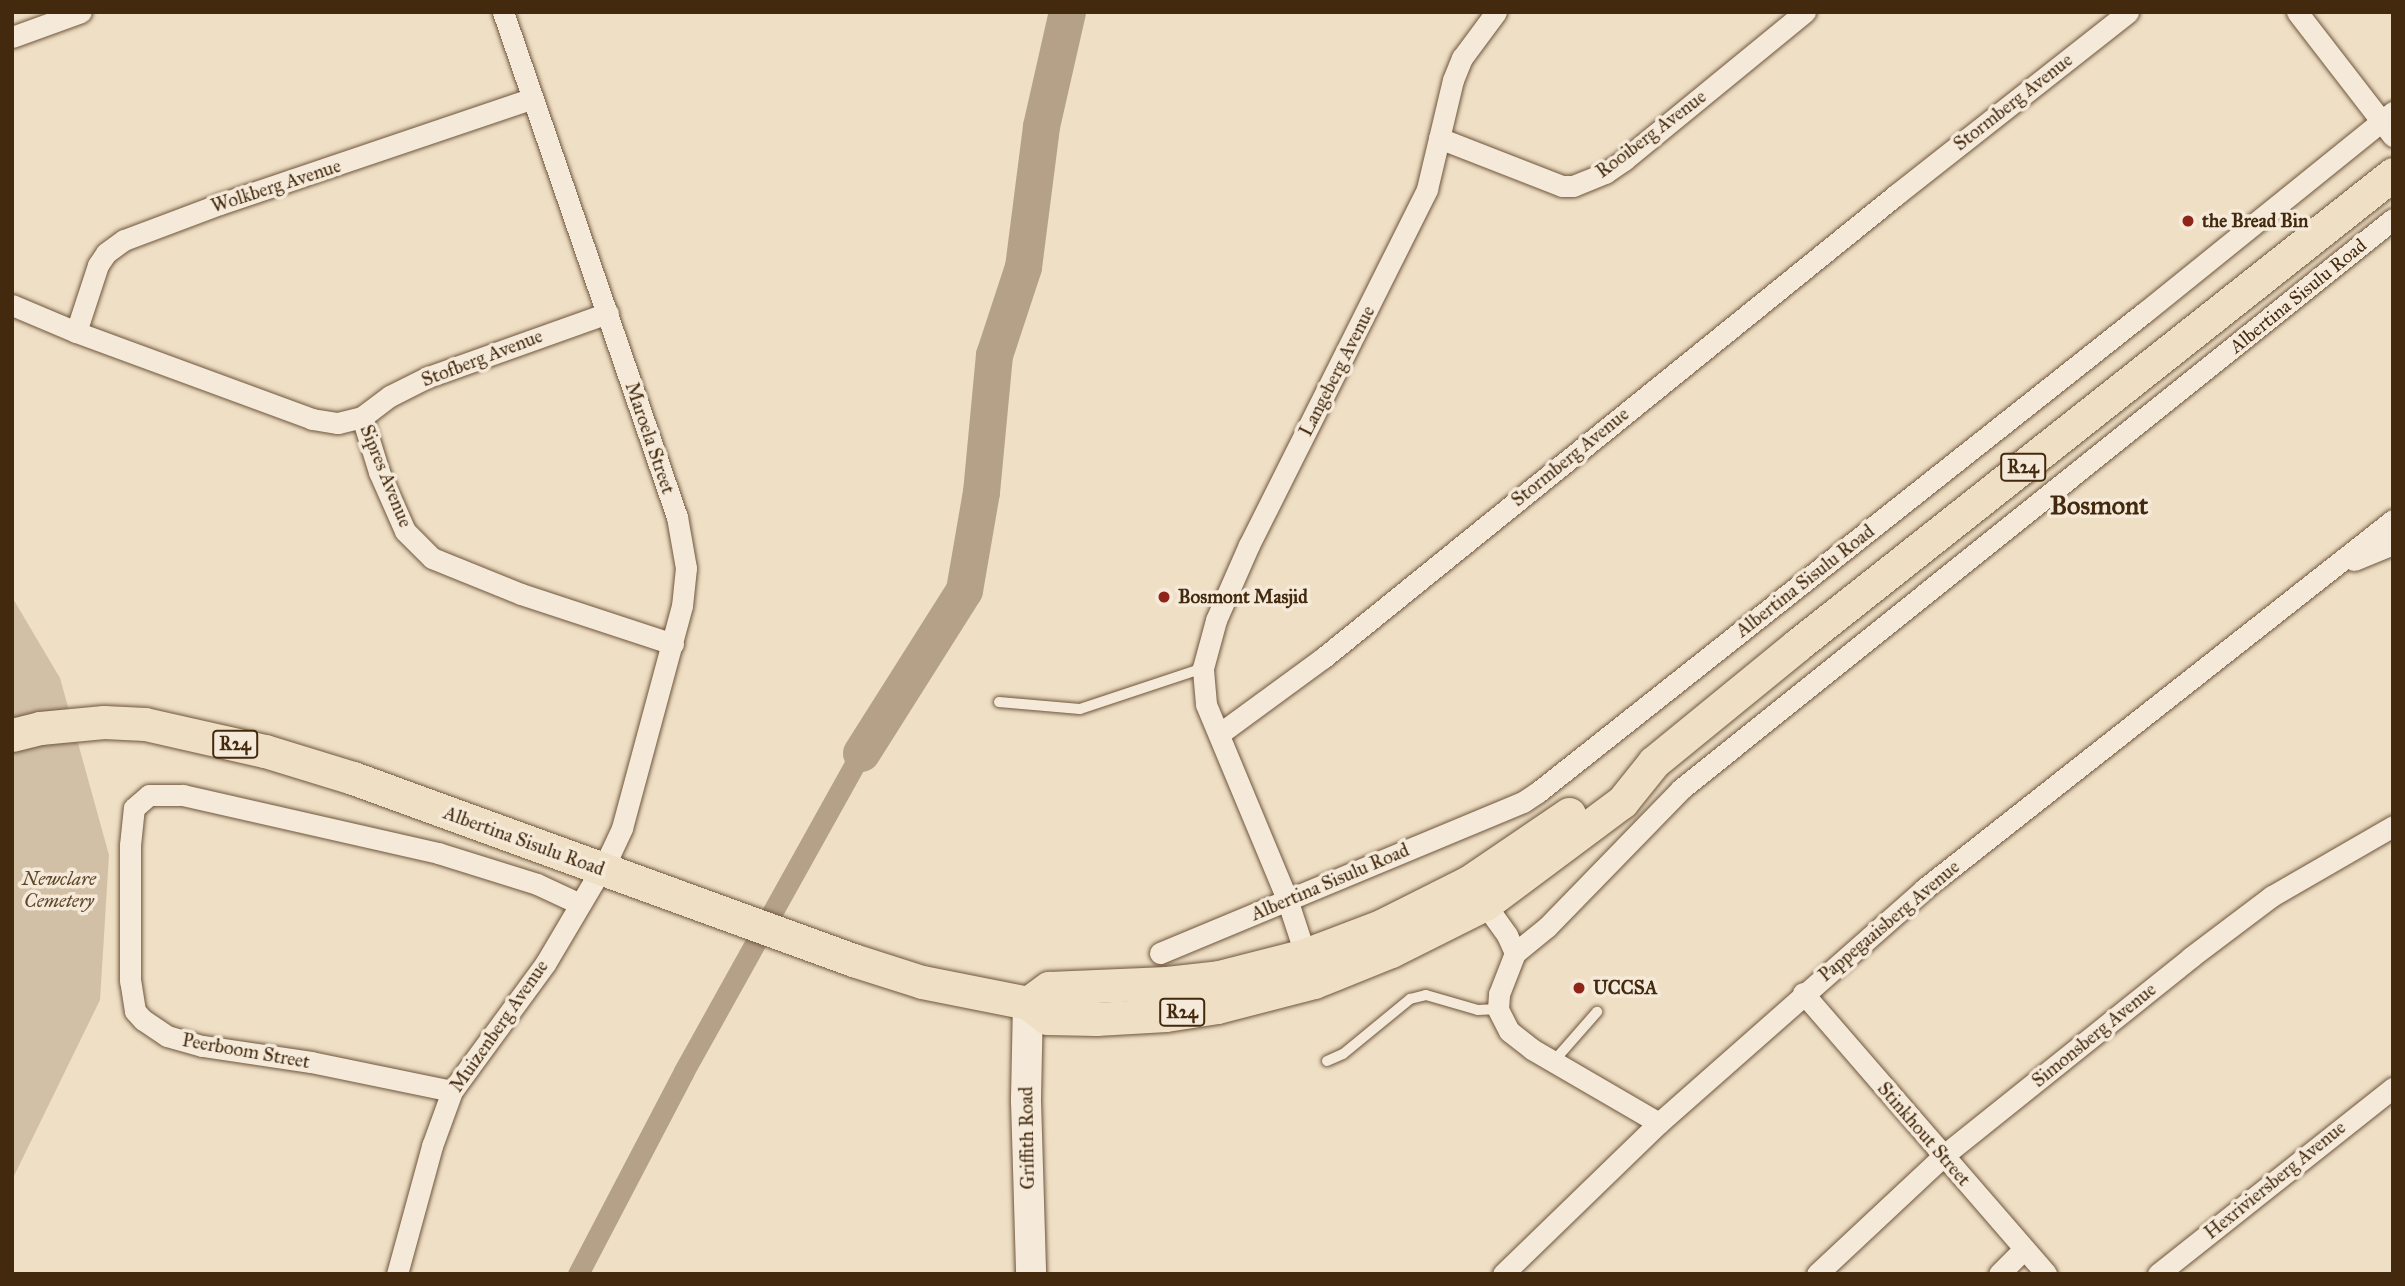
<!DOCTYPE html>
<html>
<head>
<meta charset="utf-8">
<style>
  body { margin:0 }
  #map { position:relative; width:2405px; height:1286px; overflow:hidden; background:#efdfc5; font-family:"IM FELL Great Primer",serif }
  div>[style] { position:absolute }
  .green>* { inset:0; background:#d2c0a6 }
  .canal>* { height:21px; margin:-10.5px; padding:0 10.5px; transform-origin:10.5px; border-radius:10.5px; background:#b5a187 }
  .river>* { height:37px; margin:-18.5px; padding:0 18.5px; transform-origin:18.5px; border-radius:18.5px; background:#b5a187 }
  .roads { filter:drop-shadow(0 0 2px #6e563c) drop-shadow(0 0 2px #6e563c) }
  .lane>* { height:10px; margin:-5px; padding:0 5px; transform-origin:5px; border-radius:5px; background:#f5ead9 }
  .street>* { height:21px; margin:-10.5px; padding:0 10.5px; transform-origin:10.5px; border-radius:10.5px; background:#f5ead9 }
  .secondary>* { height:30px; margin:-15px; padding:0 15px; transform-origin:15px; border-radius:15px; background:#f5ead9 }
  .primary>* { height:33px; margin:-16.5px; padding:0 16.5px; transform-origin:16.5px; border-radius:16.5px; background:#efdfc5 }
  .dots>* { width:19px; height:19px; translate:-50% -50%; box-sizing:border-box; border:4px solid #f5ead9; border-radius:50% }
  span { translate:-50% -50%; white-space:nowrap; text-align:center; line-height:1.15; -webkit-text-stroke:7px #f5ead9; paint-order:stroke }
  .shield-label span { padding:2px 5px; background:#f5ead9; border:2px solid; border-radius:5px; -webkit-text-stroke-width:0 }
  .shield-label { font-size:18px; color:#43290e; font-weight:700 }
  .street-label { font-size:19px; color:#43290e }
  .poi-label { font-size:19px; color:#43290e; font-weight:700 }
  .left { translate:0 -50%; text-align:left }
  .park-label { font-size:19px; color:#60472c; font-style:italic }
  .district-label { font-size:26px; color:#43290e; font-weight:700 }
  .frame { position:absolute; inset:0; border:14px solid #43290e; pointer-events:none }
</style>
</head>
<body>
<div id="map">
  <div class="green">
    <i style="clip-path:polygon(12px 597px,60px 678px,109px 855px,100px 1000px,12px 1180px)"></i>
  </div>
  <div class="canal">
    <i style="left:578px;top:1274px;width:229px;rotate:-62.4deg"></i>
    <i style="left:684px;top:1071px;width:364px;rotate:-60.9deg"></i>
  </div>
  <div class="river">
    <i style="left:861px;top:753px;width:193px;rotate:-57.7deg"></i>
    <i style="left:964px;top:590px;width:99px;rotate:-80.2deg"></i>
    <i style="left:981px;top:492px;width:138px;rotate:-84.6deg"></i>
    <i style="left:994px;top:355px;width:93px;rotate:-71.8deg"></i>
    <i style="left:1023px;top:267px;width:142px;rotate:-82.7deg"></i>
    <i style="left:1041px;top:126px;width:117px;rotate:-77.2deg"></i>
  </div>
  <div class="roads">
    <div class="lane">
      <i style="left:999px;top:702px;width:81px;rotate:4.9deg"></i>
      <i style="left:1080px;top:709px;width:130px;rotate:-18.4deg"></i>
      <i style="left:1327px;top:1061px;width:17px;rotate:-24deg"></i>
      <i style="left:1343px;top:1054px;width:87px;rotate:-39.4deg"></i>
      <i style="left:1410px;top:999px;width:16px;rotate:-14deg"></i>
      <i style="left:1426px;top:995px;width:54px;rotate:16.1deg"></i>
      <i style="left:1478px;top:1010px;width:20px;rotate:-3deg"></i>
      <i style="left:1553px;top:1062px;width:67px;rotate:-48.7deg"></i>
    </div>
    <div class="street">
      <i style="left:2297px;top:12px;width:157px;rotate:52.3deg"></i>
      <i style="left:12px;top:37px;width:73px;rotate:-19.9deg"></i>
      <i style="left:1439px;top:138px;width:132px;rotate:21.3deg"></i>
      <i style="left:1562px;top:186px;width:11px"></i>
      <i style="left:1573px;top:186px;width:35px;rotate:-22deg"></i>
      <i style="left:1605px;top:173px;width:23px;rotate:-34deg"></i>
      <i style="left:1624px;top:160px;width:234px;rotate:-39.3deg"></i>
      <i style="left:12px;top:305px;width:69px;rotate:22.9deg"></i>
      <i style="left:76px;top:332px;width:252px;rotate:20.2deg"></i>
      <i style="left:312px;top:419px;width:26px;rotate:9deg"></i>
      <i style="left:338px;top:423px;width:25px;rotate:-14deg"></i>
      <i style="left:362px;top:417px;width:35px;rotate:-37deg"></i>
      <i style="left:390px;top:396px;width:42px;rotate:-26.6deg"></i>
      <i style="left:428px;top:377px;width:191px;rotate:-19.6deg"></i>
      <i style="left:76px;top:332px;width:71px;rotate:-71.8deg"></i>
      <i style="left:98px;top:265px;width:14px;rotate:-56deg"></i>
      <i style="left:106px;top:253px;width:22px;rotate:-36deg"></i>
      <i style="left:124px;top:240px;width:103px;rotate:-20.6deg"></i>
      <i style="left:220px;top:204px;width:328px;rotate:-18.7deg"></i>
      <i style="left:362px;top:417px;width:58px;rotate:72.8deg"></i>
      <i style="left:379px;top:472px;width:64px;rotate:66.2deg"></i>
      <i style="left:405px;top:531px;width:38px;rotate:45deg"></i>
      <i style="left:432px;top:558px;width:96px;rotate:22deg"></i>
      <i style="left:521px;top:594px;width:160px;rotate:18.2deg"></i>
      <i style="left:2354px;top:560px;width:42px;rotate:-22.3deg"></i>
      <i style="left:1219px;top:734px;width:129px;rotate:-36.2deg"></i>
      <i style="left:1323px;top:658px;width:738px;rotate:-38.95deg"></i>
      <i style="left:1897px;top:194px;width:294px;rotate:-38.2deg"></i>
      <i style="left:1479px;top:896px;width:48px;rotate:54.3deg"></i>
      <i style="left:1507px;top:935px;width:20px;rotate:66deg"></i>
      <i style="left:1160px;top:953px;width:393px;rotate:-22.6deg"></i>
      <i style="left:1523px;top:802px;width:18px;rotate:-34deg"></i>
      <i style="left:1538px;top:792px;width:774px;rotate:-38.34deg"></i>
      <i style="left:2145px;top:312px;width:319px;rotate:-38.9deg"></i>
      <i style="left:1309px;top:966px;width:71px;rotate:-108.2deg"></i>
      <i style="left:1287px;top:899px;width:211px;rotate:-112.6deg"></i>
      <i style="left:1206px;top:704px;width:36px;rotate:-95deg"></i>
      <i style="left:1203px;top:668px;width:50px;rotate:-74.8deg"></i>
      <i style="left:1216px;top:620px;width:82px;rotate:-66.3deg"></i>
      <i style="left:1249px;top:545px;width:398px;rotate:-63.4deg"></i>
      <i style="left:1427px;top:189px;width:112px;rotate:-76.6deg"></i>
      <i style="left:1453px;top:80px;width:24px;rotate:-68deg"></i>
      <i style="left:1462px;top:58px;width:57px;rotate:-53.5deg"></i>
      <i style="left:1803px;top:993px;width:371px;rotate:49.1deg"></i>
      <i style="left:452px;top:1091px;width:144px;rotate:-168.4deg"></i>
      <i style="left:311px;top:1062px;width:110px;rotate:-171.6deg"></i>
      <i style="left:202px;top:1046px;width:36px;rotate:-164deg"></i>
      <i style="left:167px;top:1036px;width:29px;rotate:-146deg"></i>
      <i style="left:143px;top:1020px;width:12px;rotate:-132deg"></i>
      <i style="left:135px;top:1011px;width:30px;rotate:-99deg"></i>
      <i style="left:130px;top:981px;width:136px;rotate:-90deg"></i>
      <i style="left:130px;top:845px;width:37px;rotate:-84deg"></i>
      <i style="left:134px;top:808px;width:20px;rotate:-41deg"></i>
      <i style="left:149px;top:795px;width:34px"></i>
      <i style="left:183px;top:795px;width:262px;rotate:12.8deg"></i>
      <i style="left:438px;top:853px;width:104px;rotate:17.4deg"></i>
      <i style="left:537px;top:884px;width:45px;rotate:24.9deg"></i>
      <i style="left:1659px;top:1123px;width:147px;rotate:-149.8deg"></i>
      <i style="left:1532px;top:1049px;width:29px;rotate:-142deg"></i>
      <i style="left:1509px;top:1031px;width:25px;rotate:-117deg"></i>
      <i style="left:1498px;top:1009px;width:15px;rotate:-86deg"></i>
      <i style="left:1499px;top:994px;width:44px;rotate:-68.7deg"></i>
      <i style="left:1515px;top:953px;width:41px;rotate:-39.1deg"></i>
      <i style="left:1547px;top:927px;width:192px;rotate:-45.8deg"></i>
      <i style="left:1681px;top:789px;width:912px;rotate:-38.68deg"></i>
      <i style="left:397px;top:1274px;width:133px;rotate:-74.7deg"></i>
      <i style="left:432px;top:1146px;width:59px;rotate:-70deg"></i>
      <i style="left:452px;top:1091px;width:157px;rotate:-53.8deg"></i>
      <i style="left:545px;top:964px;width:128px;rotate:-59.4deg"></i>
      <i style="left:610px;top:854px;width:29px;rotate:-65deg"></i>
      <i style="left:622px;top:828px;width:230px;rotate:-74.9deg"></i>
      <i style="left:682px;top:606px;width:38px;rotate:-84deg"></i>
      <i style="left:686px;top:568px;width:52px;rotate:-100deg"></i>
      <i style="left:677px;top:517px;width:534px;rotate:-109.01deg"></i>
      <i style="left:1503px;top:1274px;width:217px;rotate:-44.1deg"></i>
      <i style="left:1659px;top:1123px;width:354px;rotate:-41.4deg"></i>
      <i style="left:1924px;top:889px;width:597px;rotate:-38.19deg"></i>
      <i style="left:1817px;top:1274px;width:173px;rotate:-43.1deg"></i>
      <i style="left:1943px;top:1156px;width:318px;rotate:-38.7deg"></i>
      <i style="left:2191px;top:957px;width:101px;rotate:-37deg"></i>
      <i style="left:2272px;top:896px;width:140px;rotate:-30deg"></i>
      <i style="left:1999px;top:1274px;width:35px;rotate:-45deg"></i>
      <i style="left:2158px;top:1274px;width:300px;rotate:-38.4deg"></i>
    </div>
    <div class="secondary">
      <i style="left:1028px;top:1003px;width:98px;rotate:91.2deg"></i>
      <i style="left:1026px;top:1101px;width:173px;rotate:88.3deg"></i>
    </div>
    <div class="primary">
      <i style="left:12px;top:735px;width:29px;rotate:-14deg"></i>
      <i style="left:40px;top:728px;width:64px;rotate:-5.4deg"></i>
      <i style="left:104px;top:722px;width:41px;rotate:2.8deg"></i>
      <i style="left:145px;top:724px;width:123px;rotate:12.7deg"></i>
      <i style="left:265px;top:751px;width:92px;rotate:17.1deg"></i>
      <i style="left:353px;top:778px;width:532px;rotate:20deg"></i>
      <i style="left:853px;top:960px;width:72px;rotate:17.7deg"></i>
      <i style="left:922px;top:982px;width:108px;rotate:11.2deg"></i>
      <i style="left:1028px;top:1003px;width:24px;rotate:38deg"></i>
      <i style="left:1047px;top:1018px;width:49px;rotate:1.2deg"></i>
      <i style="left:1096px;top:1019px;width:70px;rotate:-3.3deg"></i>
      <i style="left:1166px;top:1015px;width:52px;rotate:-8.9deg"></i>
      <i style="left:1217px;top:1007px;width:100px;rotate:-14.5deg"></i>
      <i style="left:1314px;top:982px;width:83px;rotate:-21.9deg"></i>
      <i style="left:1391px;top:951px;width:105px;rotate:-26.6deg"></i>
      <i style="left:1485px;top:904px;width:171px;rotate:-36.7deg"></i>
      <i style="left:1622px;top:802px;width:51px;rotate:-51.3deg"></i>
      <i style="left:1654px;top:762px;width:183px;rotate:-39.2deg"></i>
      <i style="left:1796px;top:646px;width:761px;rotate:-38.33deg"></i>
      <i style="left:1028px;top:1003px;width:26px;rotate:-36deg"></i>
      <i style="left:1049px;top:988px;width:118px;rotate:-2.4deg"></i>
      <i style="left:1167px;top:983px;width:52px;rotate:-6.6deg"></i>
      <i style="left:1219px;top:977px;width:89px;rotate:-14.3deg"></i>
      <i style="left:1305px;top:955px;width:81px;rotate:-20.9deg"></i>
      <i style="left:1381px;top:926px;width:98px;rotate:-26.6deg"></i>
      <i style="left:1469px;top:882px;width:121px;rotate:-34.2deg"></i>
    </div>
  </div>
  <div class="dots">
    <i style="left:2188px;top:221px;background:#8f2418"></i>
    <i style="left:1164px;top:597px;background:#8f2418"></i>
    <i style="left:1579px;top:988px;background:#8f2418"></i>
  </div>
  <div class="shield-label">
    <span style="left:2023px;top:467px">R24</span>
    <span style="left:235px;top:744px">R24</span>
    <span style="left:1182px;top:1012px">R24</span>
  </div>
  <div class="street-label">
    <span style="left:2013px;top:102px;rotate:-38deg">Stormberg Avenue</span>
    <span style="left:1651px;top:134px;rotate:-37deg">Rooiberg Avenue</span>
    <span style="left:276px;top:186px;rotate:-18deg">Wolkberg Avenue</span>
    <span style="left:2298px;top:296px;rotate:-39deg">Albertina Sisulu Road</span>
    <span style="left:482px;top:358px;rotate:-21deg">Stofberg Avenue</span>
    <span style="left:1337px;top:371px;rotate:-63deg">Langeberg Avenue</span>
    <span style="left:650px;top:438px;rotate:71deg">Maroela Street</span>
    <span style="left:1570px;top:457px;rotate:-39deg">Stormberg Avenue</span>
    <span style="left:386px;top:476px;rotate:68deg">Sipres Avenue</span>
    <span style="left:1805px;top:581px;rotate:-38deg">Albertina Sisulu Road</span>
    <span style="left:524px;top:841px;rotate:20deg">Albertina Sisulu Road</span>
    <span style="left:1330px;top:882px;rotate:-23deg">Albertina Sisulu Road</span>
    <span style="left:1889px;top:921px;rotate:-40deg">Pappegaaisberg Avenue</span>
    <span style="left:499px;top:1026px;rotate:-55deg">Muizenberg Avenue</span>
    <span style="left:2094px;top:1035px;rotate:-39deg">Simonsberg Avenue</span>
    <span style="left:246px;top:1051px;rotate:10deg">Peerboom Street</span>
    <span style="left:1924px;top:1134px;rotate:49deg">Stinkhout Street</span>
    <span style="left:1027px;top:1138px;rotate:-91deg">Griffith Road</span>
    <span style="left:2275px;top:1180px;rotate:-39deg">Hexriviersberg Avenue</span>
  </div>
  <div class="poi-label">
    <span class="left" style="left:2202px;top:221px">the Bread Bin</span>
    <span class="left" style="left:1178px;top:597px">Bosmont Masjid</span>
    <span class="left" style="left:1593px;top:988px">UCCSA</span>
  </div>
  <div class="park-label">
    <span style="left:59px;top:890px">Newclare<br>Cemetery</span>
  </div>
  <div class="district-label">
    <span style="left:2099px;top:506px">Bosmont</span>
  </div>
  <div class="frame"></div>
</div>
</body>
</html>
